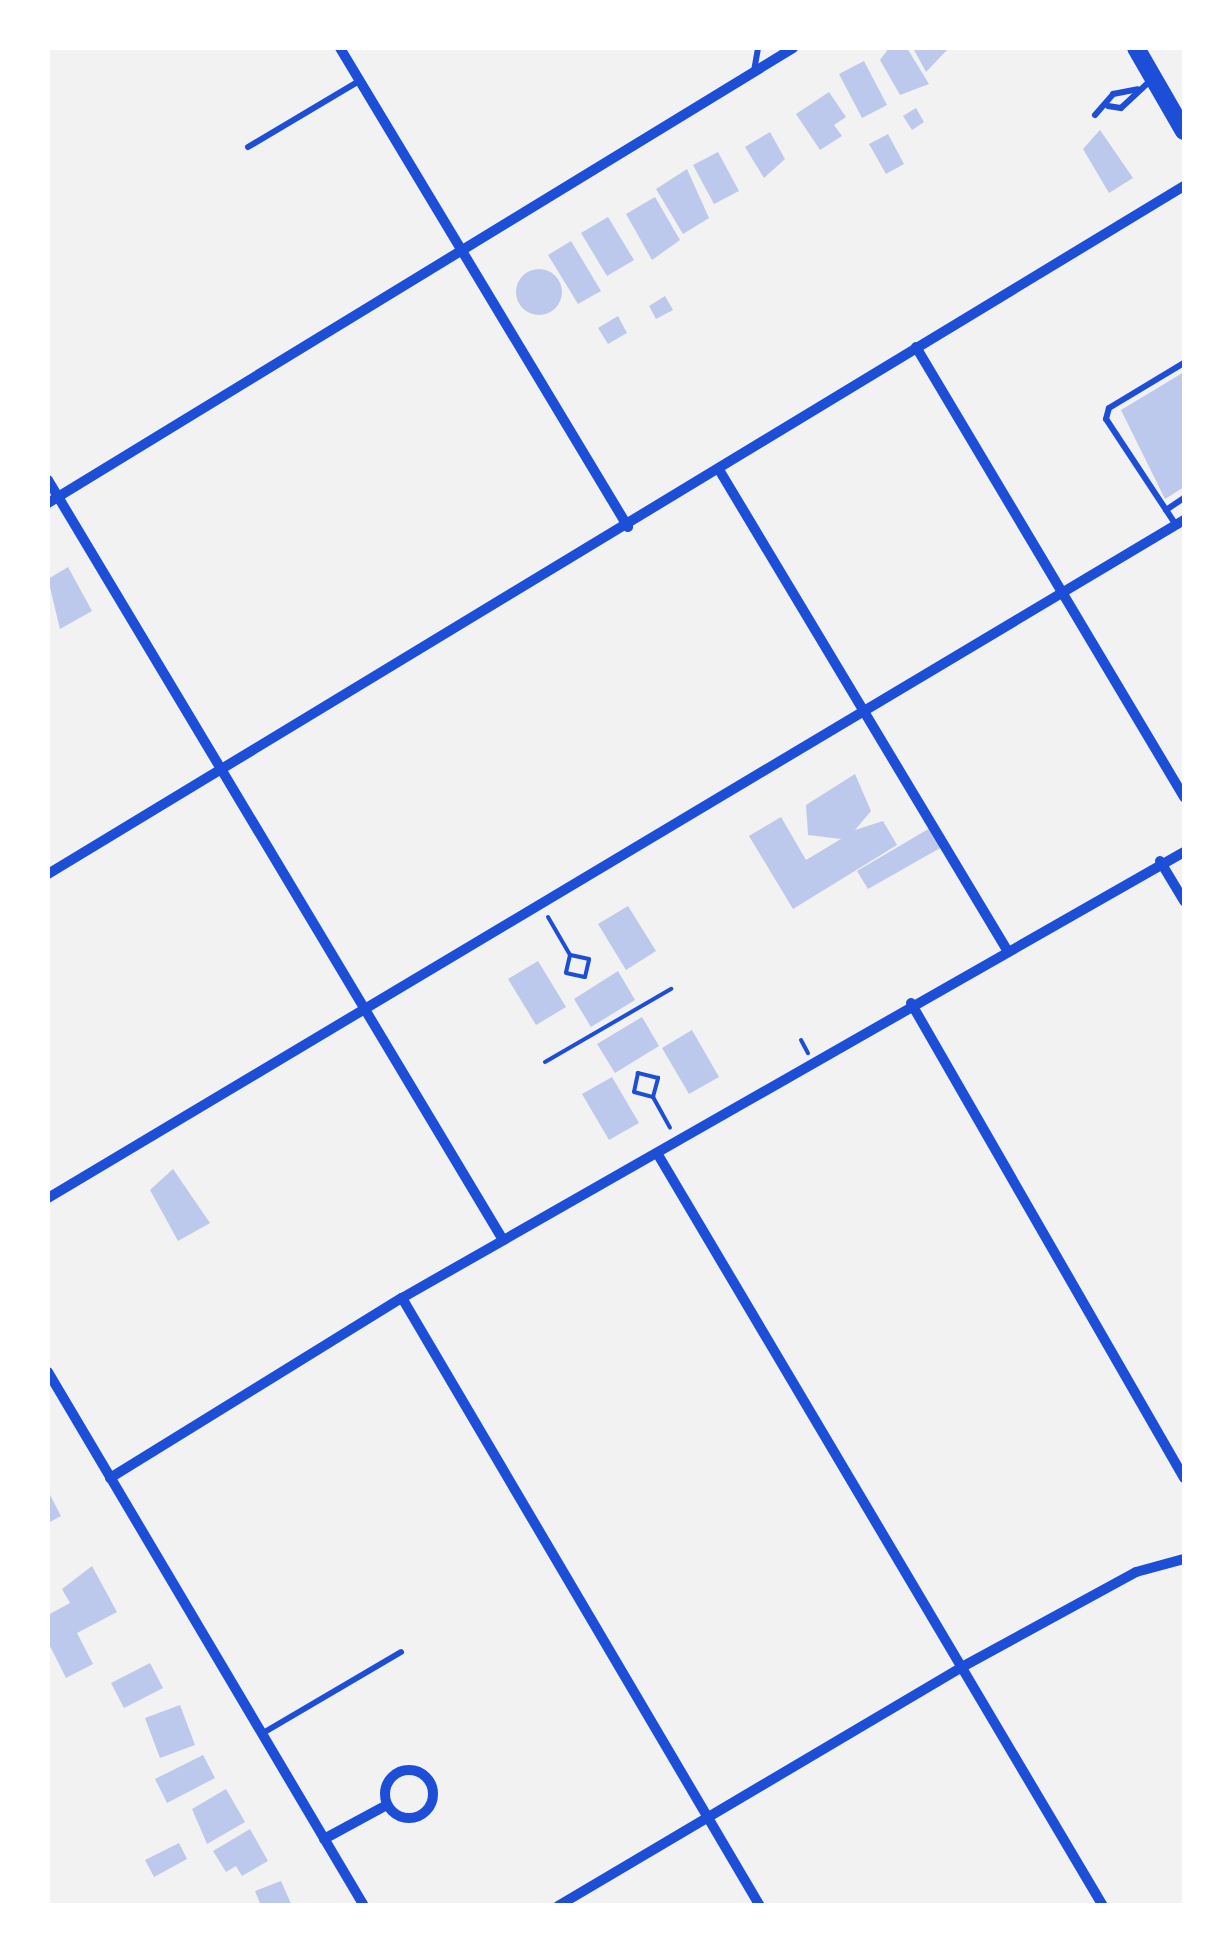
<!DOCTYPE html>
<html>
<head>
<meta charset="utf-8">
<style>
  body { margin:0 }
  #map { position:relative; width:1232px; height:1953px; overflow:hidden; background:#f2f2f2; font-family:"Space Grotesk",sans-serif }
  div>[style] { position:absolute }
  .building>* { inset:0; background:#bdc9ec }
  .round { border-radius:50% }
  .path>* { height:4px; margin:-2px; padding:0 2px; transform-origin:2px; border-radius:2px; background:#1d4ed8 }
  .service>* { height:6px; margin:-3px; padding:0 3px; transform-origin:3px; border-radius:3px; background:#1d4ed8 }
  .minor>* { height:10px; margin:-5px; padding:0 5px; transform-origin:5px; border-radius:5px; background:#1d4ed8 }
  .minor>.ring { margin:-5px; padding:0; box-sizing:content-box; background:none; border:10px solid #1d4ed8; border-radius:50% }
  .primary>* { height:18px; margin:-9px; padding:0 9px; transform-origin:9px; border-radius:9px; background:#1d4ed8 }
  span { translate:-50% -50%; white-space:nowrap; text-align:center; line-height:1.15; -webkit-text-stroke:8px #fff; paint-order:stroke }
  .frame { position:absolute; inset:0; border:50px solid #fff; pointer-events:none }
</style>
</head>
<body>
<div id="map">
  <div class="building">
    <i style="clip-path:polygon(889px 48px,907px 48px,929px 84px,900px 95px,880px 60px)"></i>
    <i style="clip-path:polygon(913px 48px,946px 48px,947px 50px,926px 72px)"></i>
    <i style="clip-path:polygon(864px 61px,887px 105px,862px 118px,839px 74px)"></i>
    <i style="clip-path:polygon(829px 92px,846px 117px,834px 125px,842px 136px,820px 150px,796px 114px)"></i>
    <i style="clip-path:polygon(916px 108px,924px 122px,912px 130px,903px 116px)"></i>
    <i style="clip-path:polygon(1100px 130px,1133px 178px,1109px 193px,1083px 149px)"></i>
    <i style="clip-path:polygon(770px 132px,785px 159px,764px 178px,745px 147px)"></i>
    <i style="clip-path:polygon(888px 134px,904px 164px,886px 174px,869px 144px)"></i>
    <i style="clip-path:polygon(718px 152px,739px 191px,714px 204px,693px 165px)"></i>
    <i style="clip-path:polygon(687px 169px,709px 218px,683px 234px,656px 189px)"></i>
    <i style="clip-path:polygon(655px 197px,680px 240px,652px 260px,626px 214px)"></i>
    <i style="clip-path:polygon(608px 217px,634px 260px,607px 276px,581px 233px)"></i>
    <i style="clip-path:polygon(571px 241px,601px 291px,578px 304px,548px 255px)"></i>
    <i class="round" style="left:516px;top:269px;width:46px;height:46px"></i>
    <i style="clip-path:polygon(665px 296px,673px 310px,656px 319px,649px 306px)"></i>
    <i style="clip-path:polygon(618px 316px,627px 333px,608px 344px,598px 328px)"></i>
    <i style="clip-path:polygon(1184px 372px,1184px 487px,1165px 499px,1121px 410px)"></i>
    <i style="clip-path:polygon(68px 567px,92px 611px,60px 629px,48px 579px)"></i>
    <i style="clip-path:polygon(855px 774px,871px 811px,855px 830px,883px 821px,897px 845px,793px 909px,749px 836px,781px 817px,806px 860px,841px 839px,808px 835px,806px 805px)"></i>
    <i style="clip-path:polygon(930px 828px,942px 847px,868px 889px,857px 871px)"></i>
    <i style="clip-path:polygon(628px 906px,656px 951px,626px 970px,598px 924px)"></i>
    <i style="clip-path:polygon(538px 961px,566px 1007px,536px 1025px,508px 979px)"></i>
    <i style="clip-path:polygon(618px 971px,635px 1000px,591px 1027px,574px 999px)"></i>
    <i style="clip-path:polygon(642px 1017px,659px 1046px,615px 1073px,597px 1044px)"></i>
    <i style="clip-path:polygon(692px 1030px,719px 1077px,689px 1094px,662px 1048px)"></i>
    <i style="clip-path:polygon(612px 1077px,639px 1123px,609px 1140px,582px 1094px)"></i>
    <i style="clip-path:polygon(173px 1169px,210px 1223px,178px 1241px,150px 1190px)"></i>
    <i style="clip-path:polygon(48px 1491px,61px 1516px,48px 1523px)"></i>
    <i style="clip-path:polygon(92px 1566px,117px 1612px,77px 1633px,93px 1664px,66px 1678px,48px 1642px,48px 1615px,70px 1603px,62px 1589px)"></i>
    <i style="clip-path:polygon(150px 1663px,163px 1688px,124px 1708px,111px 1683px)"></i>
    <i style="clip-path:polygon(180px 1705px,195px 1745px,160px 1758px,145px 1718px)"></i>
    <i style="clip-path:polygon(203px 1755px,215px 1778px,167px 1803px,155px 1779px)"></i>
    <i style="clip-path:polygon(226px 1789px,245px 1822px,207px 1844px,192px 1809px)"></i>
    <i style="clip-path:polygon(250px 1829px,268px 1861px,242px 1876px,236px 1866px,226px 1872px,213px 1851px)"></i>
    <i style="clip-path:polygon(179px 1843px,187px 1859px,154px 1877px,145px 1860px)"></i>
    <i style="clip-path:polygon(281px 1881px,292px 1906px,261px 1906px,255px 1891px)"></i>
  </div>
  <div class="path">
    <i style="left:548px;top:917px;width:44px;rotate:59.9deg"></i>
    <i style="left:570px;top:955px;width:18px;rotate:103deg"></i>
    <i style="left:566px;top:973px;width:19px;rotate:12deg"></i>
    <i style="left:585px;top:977px;width:18px;rotate:-77deg"></i>
    <i style="left:589px;top:959px;width:19px;rotate:-168deg"></i>
    <i style="left:801px;top:1040px;width:15px;rotate:62deg"></i>
    <i style="left:545px;top:1062px;width:146px;rotate:-30.1deg"></i>
    <i style="left:653px;top:1097px;width:20px;rotate:-75deg"></i>
    <i style="left:658px;top:1078px;width:21px;rotate:-166deg"></i>
    <i style="left:638px;top:1073px;width:19px;rotate:102deg"></i>
    <i style="left:634px;top:1092px;width:20px;rotate:15deg"></i>
    <i style="left:653px;top:1097px;width:35px;rotate:61deg"></i>
  </div>
  <div class="service">
    <i style="left:754px;top:71px;width:23px;rotate:-80deg"></i>
    <i style="left:1108px;top:106px;width:13px;rotate:9deg"></i>
    <i style="left:1121px;top:108px;width:40px;rotate:-43deg"></i>
    <i style="left:1095px;top:115px;width:28px;rotate:-49deg"></i>
    <i style="left:1113px;top:94px;width:25px;rotate:-11deg"></i>
    <i style="left:248px;top:147px;width:129px;rotate:-30.7deg"></i>
    <i style="left:1166px;top:510px;width:22px;rotate:-34deg"></i>
    <i style="left:1176px;top:525px;width:127px;rotate:-123.4deg"></i>
    <i style="left:1106px;top:419px;width:11px;rotate:-75deg"></i>
    <i style="left:1109px;top:408px;width:87px;rotate:-31deg"></i>
    <i style="left:263px;top:1733px;width:160px;rotate:-30.4deg"></i>
  </div>
  <div class="minor">
    <i style="left:340px;top:48px;width:559px;rotate:58.98deg"></i>
    <i style="left:916px;top:347px;width:524px;rotate:59.22deg"></i>
    <i style="left:721px;top:473px;width:556px;rotate:59.05deg"></i>
    <i style="left:48px;top:480px;width:886px;rotate:59.09deg"></i>
    <i style="left:48px;top:503px;width:873px;rotate:-31.41deg"></i>
    <i style="left:1160px;top:861px;width:47px;rotate:59deg"></i>
    <i style="left:48px;top:874px;width:1328px;rotate:-31.2deg"></i>
    <i style="left:911px;top:1003px;width:548px;rotate:60.11deg"></i>
    <i style="left:657px;top:1153px;width:875px;rotate:59.36deg"></i>
    <i style="left:48px;top:1198px;width:1323px;rotate:-30.83deg"></i>
    <i style="left:402px;top:1298px;width:706px;rotate:59.51deg"></i>
    <i style="left:48px;top:1372px;width:620px;rotate:59.38deg"></i>
    <i style="left:110px;top:1478px;width:343px;rotate:-31.7deg"></i>
    <i style="left:402px;top:1298px;width:900px;rotate:-29.7deg"></i>
    <i class="ring" style="left:385px;top:1770px;width:38px;height:38px"></i>
    <i style="left:324px;top:1839px;width:69px;rotate:-28.4deg"></i>
    <i style="left:558px;top:1906px;width:469px;rotate:-30.6deg"></i>
    <i style="left:962px;top:1667px;width:198px;rotate:-28.6deg"></i>
    <i style="left:1136px;top:1572px;width:50px;rotate:-15.2deg"></i>
  </div>
  <div class="primary">
    <i style="left:1136px;top:48px;width:96px;rotate:60deg"></i>
  </div>
  <div class="frame"></div>
</div>
</body>
</html>
